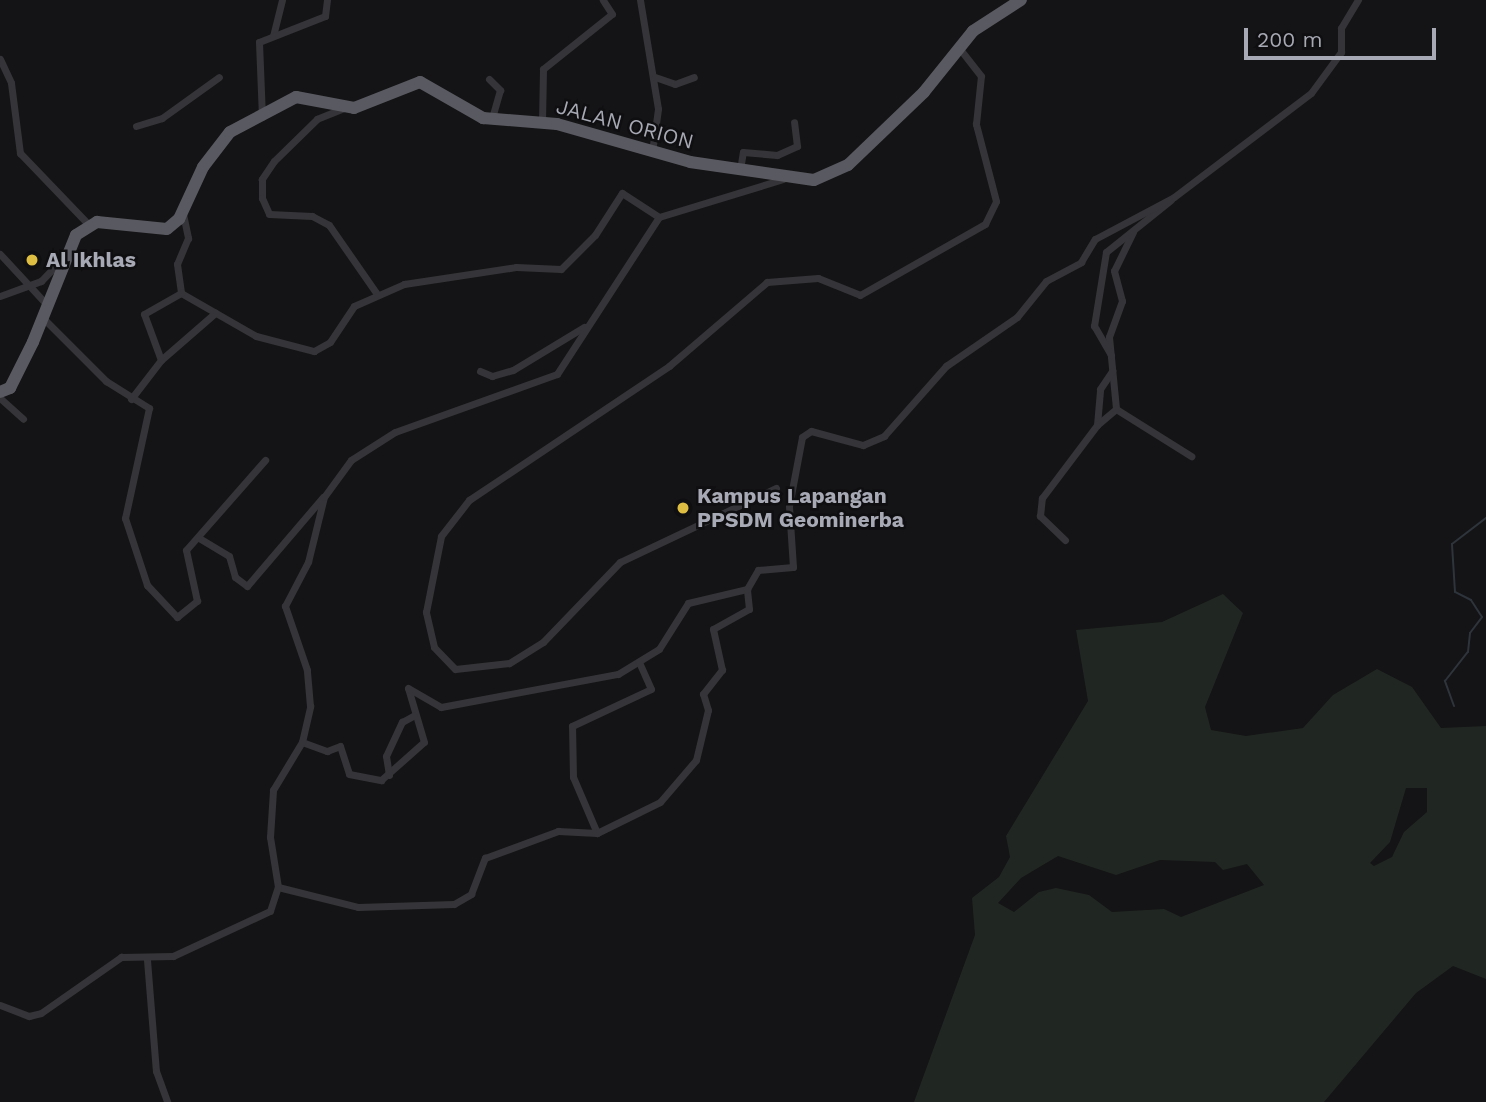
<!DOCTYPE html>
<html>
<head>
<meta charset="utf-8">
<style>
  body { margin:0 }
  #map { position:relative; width:1486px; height:1102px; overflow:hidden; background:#141315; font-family:"Work Sans",sans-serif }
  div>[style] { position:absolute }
  .green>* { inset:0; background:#202722 }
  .stream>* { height:2px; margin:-1px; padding:0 1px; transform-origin:1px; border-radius:1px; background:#2e343c }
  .minor>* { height:7px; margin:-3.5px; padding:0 3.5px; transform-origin:3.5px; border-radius:3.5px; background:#353539 }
  .trunk>* { height:12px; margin:-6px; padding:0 6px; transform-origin:6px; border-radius:6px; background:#595a61 }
  .dots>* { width:19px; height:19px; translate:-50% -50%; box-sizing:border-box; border:4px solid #0f0e10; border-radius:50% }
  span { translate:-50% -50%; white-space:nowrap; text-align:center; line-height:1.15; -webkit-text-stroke:5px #0f0e10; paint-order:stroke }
  .street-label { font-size:21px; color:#a7a9b4 }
  .poi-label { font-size:21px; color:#a7a9b4; font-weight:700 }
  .left { translate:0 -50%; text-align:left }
  .scale { position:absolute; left:1244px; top:28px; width:192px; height:32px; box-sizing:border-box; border:4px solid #a7a9b4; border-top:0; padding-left:9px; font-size:21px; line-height:24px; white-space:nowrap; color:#a7a9b4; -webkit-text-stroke:5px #0f0e10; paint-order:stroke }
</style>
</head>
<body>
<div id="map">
  <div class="green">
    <i style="clip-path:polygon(evenodd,1223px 594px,1243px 613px,1205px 707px,1211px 730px,1246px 736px,1303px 728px,1333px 695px,1377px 669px,1412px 687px,1441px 728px,1486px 726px,1486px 979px,1453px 966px,1416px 993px,1324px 1102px,914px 1102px,975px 935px,972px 898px,999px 877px,1010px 857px,1006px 836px,1088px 701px,1076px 630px,1162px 622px,1223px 594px,1406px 788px,1427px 788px,1427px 812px,1404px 832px,1392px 857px,1374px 866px,1370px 863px,1390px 842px,1406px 788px,1223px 594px,1058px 856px,1116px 875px,1160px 860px,1215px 862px,1223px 870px,1247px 864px,1264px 885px,1181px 917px,1164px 909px,1112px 912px,1089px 895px,1056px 888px,1039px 892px,1014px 912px,998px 903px,1021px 878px,1058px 856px)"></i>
  </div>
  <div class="stream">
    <i style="left:1454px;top:706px;width:27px;rotate:-110deg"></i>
    <i style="left:1445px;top:681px;width:37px;rotate:-52deg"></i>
    <i style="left:1468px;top:652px;width:19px;rotate:-84deg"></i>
    <i style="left:1470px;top:633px;width:20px;rotate:-53deg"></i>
    <i style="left:1482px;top:617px;width:20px;rotate:-123deg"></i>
    <i style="left:1471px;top:600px;width:18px;rotate:-153deg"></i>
    <i style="left:1455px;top:592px;width:48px;rotate:-93.6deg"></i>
    <i style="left:1452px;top:544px;width:43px;rotate:-37.4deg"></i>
  </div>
  <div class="minor">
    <i style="left:640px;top:0;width:110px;rotate:80.6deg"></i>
    <i style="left:658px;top:109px;width:43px;rotate:97.9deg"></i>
    <i style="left:273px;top:36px;width:37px;rotate:-76deg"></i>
    <i style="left:0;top:59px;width:26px;rotate:65deg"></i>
    <i style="left:11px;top:83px;width:71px;rotate:82.7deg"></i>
    <i style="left:20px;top:153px;width:98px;rotate:46.2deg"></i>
    <i style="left:655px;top:77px;width:21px;rotate:19deg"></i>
    <i style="left:675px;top:84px;width:20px;rotate:-20deg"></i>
    <i style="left:489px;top:79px;width:16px;rotate:45deg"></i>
    <i style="left:500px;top:90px;width:29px;rotate:106deg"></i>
    <i style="left:344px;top:108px;width:29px;rotate:158deg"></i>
    <i style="left:317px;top:119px;width:60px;rotate:135.7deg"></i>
    <i style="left:274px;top:161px;width:22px;rotate:124deg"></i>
    <i style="left:262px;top:179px;width:19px;rotate:90deg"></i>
    <i style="left:262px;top:198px;width:17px;rotate:66deg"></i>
    <i style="left:269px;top:214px;width:43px;rotate:2.7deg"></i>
    <i style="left:312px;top:216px;width:19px;rotate:28deg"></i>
    <i style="left:329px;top:225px;width:84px;rotate:55.2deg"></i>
    <i style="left:262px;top:117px;width:75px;rotate:-92.3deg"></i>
    <i style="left:259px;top:42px;width:71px;rotate:-21.5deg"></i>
    <i style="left:325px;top:16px;width:16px;rotate:-83deg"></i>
    <i style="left:542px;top:122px;width:53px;rotate:-88.9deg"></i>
    <i style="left:543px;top:69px;width:88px;rotate:-38.6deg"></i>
    <i style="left:612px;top:14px;width:17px;rotate:-123deg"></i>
    <i style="left:136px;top:126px;width:27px;rotate:-17deg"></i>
    <i style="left:162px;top:118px;width:70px;rotate:-35.7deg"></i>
    <i style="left:740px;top:170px;width:18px;rotate:-81deg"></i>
    <i style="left:743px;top:152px;width:34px;rotate:5deg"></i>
    <i style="left:777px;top:155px;width:22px;rotate:-24deg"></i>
    <i style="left:797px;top:146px;width:24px;rotate:-97deg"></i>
    <i style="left:183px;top:214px;width:25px;rotate:78deg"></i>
    <i style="left:188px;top:238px;width:28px;rotate:113deg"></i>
    <i style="left:177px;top:264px;width:29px;rotate:82deg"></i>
    <i style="left:181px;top:293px;width:86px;rotate:29.8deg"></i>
    <i style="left:256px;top:336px;width:60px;rotate:14.5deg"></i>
    <i style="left:314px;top:351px;width:18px;rotate:-29deg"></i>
    <i style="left:330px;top:342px;width:43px;rotate:-56.3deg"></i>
    <i style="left:354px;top:306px;width:55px;rotate:-23.7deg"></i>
    <i style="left:404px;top:284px;width:113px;rotate:-8.6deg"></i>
    <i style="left:516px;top:267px;width:45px;rotate:2.5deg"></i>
    <i style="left:561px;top:269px;width:48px;rotate:-45deg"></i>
    <i style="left:595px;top:235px;width:50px;rotate:-57.3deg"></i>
    <i style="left:622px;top:193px;width:44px;rotate:33deg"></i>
    <i style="left:1133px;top:232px;width:43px;rotate:116deg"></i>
    <i style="left:1114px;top:271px;width:31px;rotate:75deg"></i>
    <i style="left:1122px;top:301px;width:38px;rotate:110deg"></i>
    <i style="left:1109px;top:337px;width:72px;rotate:84.4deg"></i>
    <i style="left:1116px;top:409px;width:89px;rotate:32.1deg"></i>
    <i style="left:0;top:254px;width:69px;rotate:47.3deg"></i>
    <i style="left:0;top:296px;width:44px;rotate:-20.1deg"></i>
    <i style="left:41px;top:281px;width:33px;rotate:-46deg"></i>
    <i style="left:44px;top:319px;width:88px;rotate:45deg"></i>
    <i style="left:106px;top:381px;width:51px;rotate:32.1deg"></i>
    <i style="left:149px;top:408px;width:113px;rotate:102.3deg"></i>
    <i style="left:125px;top:518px;width:71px;rotate:71.8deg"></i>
    <i style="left:147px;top:585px;width:44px;rotate:46.8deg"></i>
    <i style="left:177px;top:617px;width:26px;rotate:-39deg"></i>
    <i style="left:197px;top:601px;width:52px;rotate:-102.2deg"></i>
    <i style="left:186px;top:550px;width:120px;rotate:-48.7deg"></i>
    <i style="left:1111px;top:355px;width:34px;rotate:-120deg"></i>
    <i style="left:1094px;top:326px;width:75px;rotate:-80.8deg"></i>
    <i style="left:1106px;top:252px;width:83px;rotate:-38.7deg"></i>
    <i style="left:161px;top:360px;width:49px;rotate:-110.3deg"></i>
    <i style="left:144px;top:314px;width:43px;rotate:-29.6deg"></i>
    <i style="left:480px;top:371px;width:13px;rotate:23deg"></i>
    <i style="left:492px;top:376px;width:22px;rotate:-16deg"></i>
    <i style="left:513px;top:370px;width:83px;rotate:-31.2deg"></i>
    <i style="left:0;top:398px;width:31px;rotate:42deg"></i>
    <i style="left:131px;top:399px;width:49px;rotate:-52.4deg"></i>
    <i style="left:161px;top:360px;width:72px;rotate:-41deg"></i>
    <i style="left:1097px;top:425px;width:36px;rotate:-85deg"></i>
    <i style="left:1100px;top:389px;width:22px;rotate:-56deg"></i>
    <i style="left:776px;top:488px;width:173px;rotate:154.6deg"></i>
    <i style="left:620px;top:562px;width:111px;rotate:133.9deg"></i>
    <i style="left:543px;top:642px;width:40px;rotate:148deg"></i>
    <i style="left:509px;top:663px;width:54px;rotate:173.7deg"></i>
    <i style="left:455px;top:669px;width:30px;rotate:-134deg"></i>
    <i style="left:434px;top:647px;width:36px;rotate:-103deg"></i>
    <i style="left:426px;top:612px;width:77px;rotate:-78.8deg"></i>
    <i style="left:441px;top:536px;width:46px;rotate:-52.1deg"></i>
    <i style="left:469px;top:500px;width:241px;rotate:-33.8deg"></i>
    <i style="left:669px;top:366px;width:129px;rotate:-40.6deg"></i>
    <i style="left:767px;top:282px;width:51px;rotate:-4.5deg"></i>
    <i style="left:818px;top:278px;width:45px;rotate:22deg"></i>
    <i style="left:860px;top:295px;width:144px;rotate:-29.6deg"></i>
    <i style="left:985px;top:224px;width:25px;rotate:-64deg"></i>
    <i style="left:996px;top:201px;width:80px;rotate:-104.6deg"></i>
    <i style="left:976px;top:124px;width:48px;rotate:-84.1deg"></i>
    <i style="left:981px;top:76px;width:37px;rotate:-128deg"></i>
    <i style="left:199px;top:538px;width:35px;rotate:31deg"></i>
    <i style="left:229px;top:556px;width:22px;rotate:74deg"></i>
    <i style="left:235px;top:577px;width:15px;rotate:37deg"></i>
    <i style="left:247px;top:586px;width:117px;rotate:-49.5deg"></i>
    <i style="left:1065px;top:540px;width:35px;rotate:-136deg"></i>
    <i style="left:1040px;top:516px;width:18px;rotate:-84deg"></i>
    <i style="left:1042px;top:498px;width:91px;rotate:-53deg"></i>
    <i style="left:1097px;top:425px;width:25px;rotate:-40deg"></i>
    <i style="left:302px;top:742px;width:27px;rotate:20deg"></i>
    <i style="left:327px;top:751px;width:14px;rotate:-21deg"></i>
    <i style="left:340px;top:746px;width:29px;rotate:72deg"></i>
    <i style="left:349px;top:774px;width:33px;rotate:11deg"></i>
    <i style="left:381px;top:780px;width:57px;rotate:-41.5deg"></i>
    <i style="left:424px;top:742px;width:56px;rotate:-106.5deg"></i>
    <i style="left:408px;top:688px;width:38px;rotate:30deg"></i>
    <i style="left:441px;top:707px;width:180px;rotate:-10.6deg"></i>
    <i style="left:618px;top:674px;width:48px;rotate:-31.4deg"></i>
    <i style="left:659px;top:649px;width:54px;rotate:-57.8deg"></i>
    <i style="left:688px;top:603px;width:61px;rotate:-13.3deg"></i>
    <i style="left:389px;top:775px;width:19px;rotate:-99deg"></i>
    <i style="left:386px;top:756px;width:38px;rotate:-65deg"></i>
    <i style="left:402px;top:722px;width:13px;rotate:-29deg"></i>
    <i style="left:597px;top:833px;width:61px;rotate:-113.2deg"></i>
    <i style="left:573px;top:777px;width:51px;rotate:-91.1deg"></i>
    <i style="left:572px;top:726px;width:87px;rotate:-25.1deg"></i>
    <i style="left:651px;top:689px;width:30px;rotate:-114deg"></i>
    <i style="left:278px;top:887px;width:82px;rotate:14deg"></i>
    <i style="left:358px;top:907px;width:96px;rotate:-1.8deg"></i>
    <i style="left:454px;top:904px;width:20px;rotate:-30deg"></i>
    <i style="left:471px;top:894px;width:39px;rotate:-69deg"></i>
    <i style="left:485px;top:858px;width:78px;rotate:-20.3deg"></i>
    <i style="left:558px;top:831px;width:39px;rotate:3deg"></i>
    <i style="left:597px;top:833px;width:70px;rotate:-26.2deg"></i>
    <i style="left:660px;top:802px;width:55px;rotate:-49.4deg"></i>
    <i style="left:696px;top:760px;width:51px;rotate:-76.5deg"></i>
    <i style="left:708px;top:710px;width:17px;rotate:-107deg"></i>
    <i style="left:703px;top:694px;width:31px;rotate:-52deg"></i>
    <i style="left:722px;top:670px;width:42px;rotate:-102.4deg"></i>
    <i style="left:713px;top:629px;width:41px;rotate:-29.1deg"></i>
    <i style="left:749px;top:609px;width:20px;rotate:-96deg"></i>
    <i style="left:747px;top:589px;width:22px;rotate:-60deg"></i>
    <i style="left:758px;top:570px;width:35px;rotate:-5deg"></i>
    <i style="left:793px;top:567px;width:61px;rotate:-93.8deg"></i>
    <i style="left:789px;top:506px;width:70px;rotate:-79.3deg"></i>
    <i style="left:802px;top:437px;width:11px;rotate:-34deg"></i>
    <i style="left:811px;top:431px;width:54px;rotate:15.1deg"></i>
    <i style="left:863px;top:445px;width:23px;rotate:-23deg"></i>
    <i style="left:884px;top:436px;width:94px;rotate:-48.5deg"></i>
    <i style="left:946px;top:366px;width:86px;rotate:-34.6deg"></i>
    <i style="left:1017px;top:317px;width:46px;rotate:-51.1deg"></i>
    <i style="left:1046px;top:281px;width:40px;rotate:-28deg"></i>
    <i style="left:1081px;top:262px;width:27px;rotate:-59deg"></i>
    <i style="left:1095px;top:239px;width:89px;rotate:-28deg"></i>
    <i style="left:1174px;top:197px;width:172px;rotate:-37.2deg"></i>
    <i style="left:1311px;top:93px;width:51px;rotate:-53.8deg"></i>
    <i style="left:1341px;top:52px;width:24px;rotate:-90deg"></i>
    <i style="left:1341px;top:28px;width:33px;rotate:-59deg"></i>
    <i style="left:147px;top:960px;width:111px;rotate:85.4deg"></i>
    <i style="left:156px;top:1071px;width:33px;rotate:70deg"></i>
    <i style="left:0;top:1005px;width:31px;rotate:21deg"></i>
    <i style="left:29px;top:1016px;width:12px;rotate:-14deg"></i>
    <i style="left:41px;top:1013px;width:98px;rotate:-35deg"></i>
    <i style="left:121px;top:957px;width:52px;rotate:-1.1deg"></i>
    <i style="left:173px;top:956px;width:107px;rotate:-24.9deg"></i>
    <i style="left:270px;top:911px;width:25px;rotate:-72deg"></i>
    <i style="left:278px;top:887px;width:51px;rotate:-99.1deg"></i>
    <i style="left:270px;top:837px;width:47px;rotate:-86.3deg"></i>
    <i style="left:273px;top:790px;width:56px;rotate:-58.9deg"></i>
    <i style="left:302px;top:742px;width:37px;rotate:-77deg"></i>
    <i style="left:310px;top:706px;width:36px;rotate:-95deg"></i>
    <i style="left:307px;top:670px;width:68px;rotate:-109deg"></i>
    <i style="left:285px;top:606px;width:50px;rotate:-62.4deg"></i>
    <i style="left:308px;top:562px;width:67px;rotate:-76.2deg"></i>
    <i style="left:324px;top:497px;width:46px;rotate:-53.9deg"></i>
    <i style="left:351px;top:460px;width:52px;rotate:-32.5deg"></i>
    <i style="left:395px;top:432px;width:172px;rotate:-19.7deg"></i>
    <i style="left:557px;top:374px;width:187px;rotate:-57deg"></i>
    <i style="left:659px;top:217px;width:130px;rotate:-17deg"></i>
  </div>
  <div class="trunk">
    <i style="left:0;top:392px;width:11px;rotate:-22deg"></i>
    <i style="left:10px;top:388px;width:51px;rotate:-63.4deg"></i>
    <i style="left:33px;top:342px;width:115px;rotate:-68.1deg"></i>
    <i style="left:76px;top:235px;width:25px;rotate:-32deg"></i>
    <i style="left:97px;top:222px;width:70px;rotate:5.7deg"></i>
    <i style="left:167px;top:229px;width:16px;rotate:-40deg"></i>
    <i style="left:179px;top:219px;width:57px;rotate:-65.2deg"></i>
    <i style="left:203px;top:167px;width:44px;rotate:-52.4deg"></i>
    <i style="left:230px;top:132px;width:75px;rotate:-27.9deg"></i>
    <i style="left:296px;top:97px;width:59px;rotate:10.7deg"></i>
    <i style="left:354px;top:108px;width:71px;rotate:-21.5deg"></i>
    <i style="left:420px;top:82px;width:73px;rotate:29.7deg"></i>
    <i style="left:483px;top:118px;width:74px;rotate:4.6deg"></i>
    <i style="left:557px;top:124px;width:138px;rotate:15.9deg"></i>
    <i style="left:690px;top:162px;width:125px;rotate:8.3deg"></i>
    <i style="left:814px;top:180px;width:37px;rotate:-24deg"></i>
    <i style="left:848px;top:165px;width:105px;rotate:-43.8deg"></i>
    <i style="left:924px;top:92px;width:78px;rotate:-51.2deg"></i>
    <i style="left:973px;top:31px;width:57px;rotate:-32.9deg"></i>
  </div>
  <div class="dots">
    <i style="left:32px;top:260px;background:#ddbe43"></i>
    <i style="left:683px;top:508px;background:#ddbe43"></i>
  </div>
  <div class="street-label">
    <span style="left:625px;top:124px;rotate:15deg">JALAN ORION</span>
  </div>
  <div class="poi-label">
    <span class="left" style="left:46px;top:260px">Al Ikhlas</span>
    <span class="left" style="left:697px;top:508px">Kampus Lapangan<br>PPSDM Geominerba</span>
  </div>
  <div class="scale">200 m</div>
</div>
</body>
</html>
